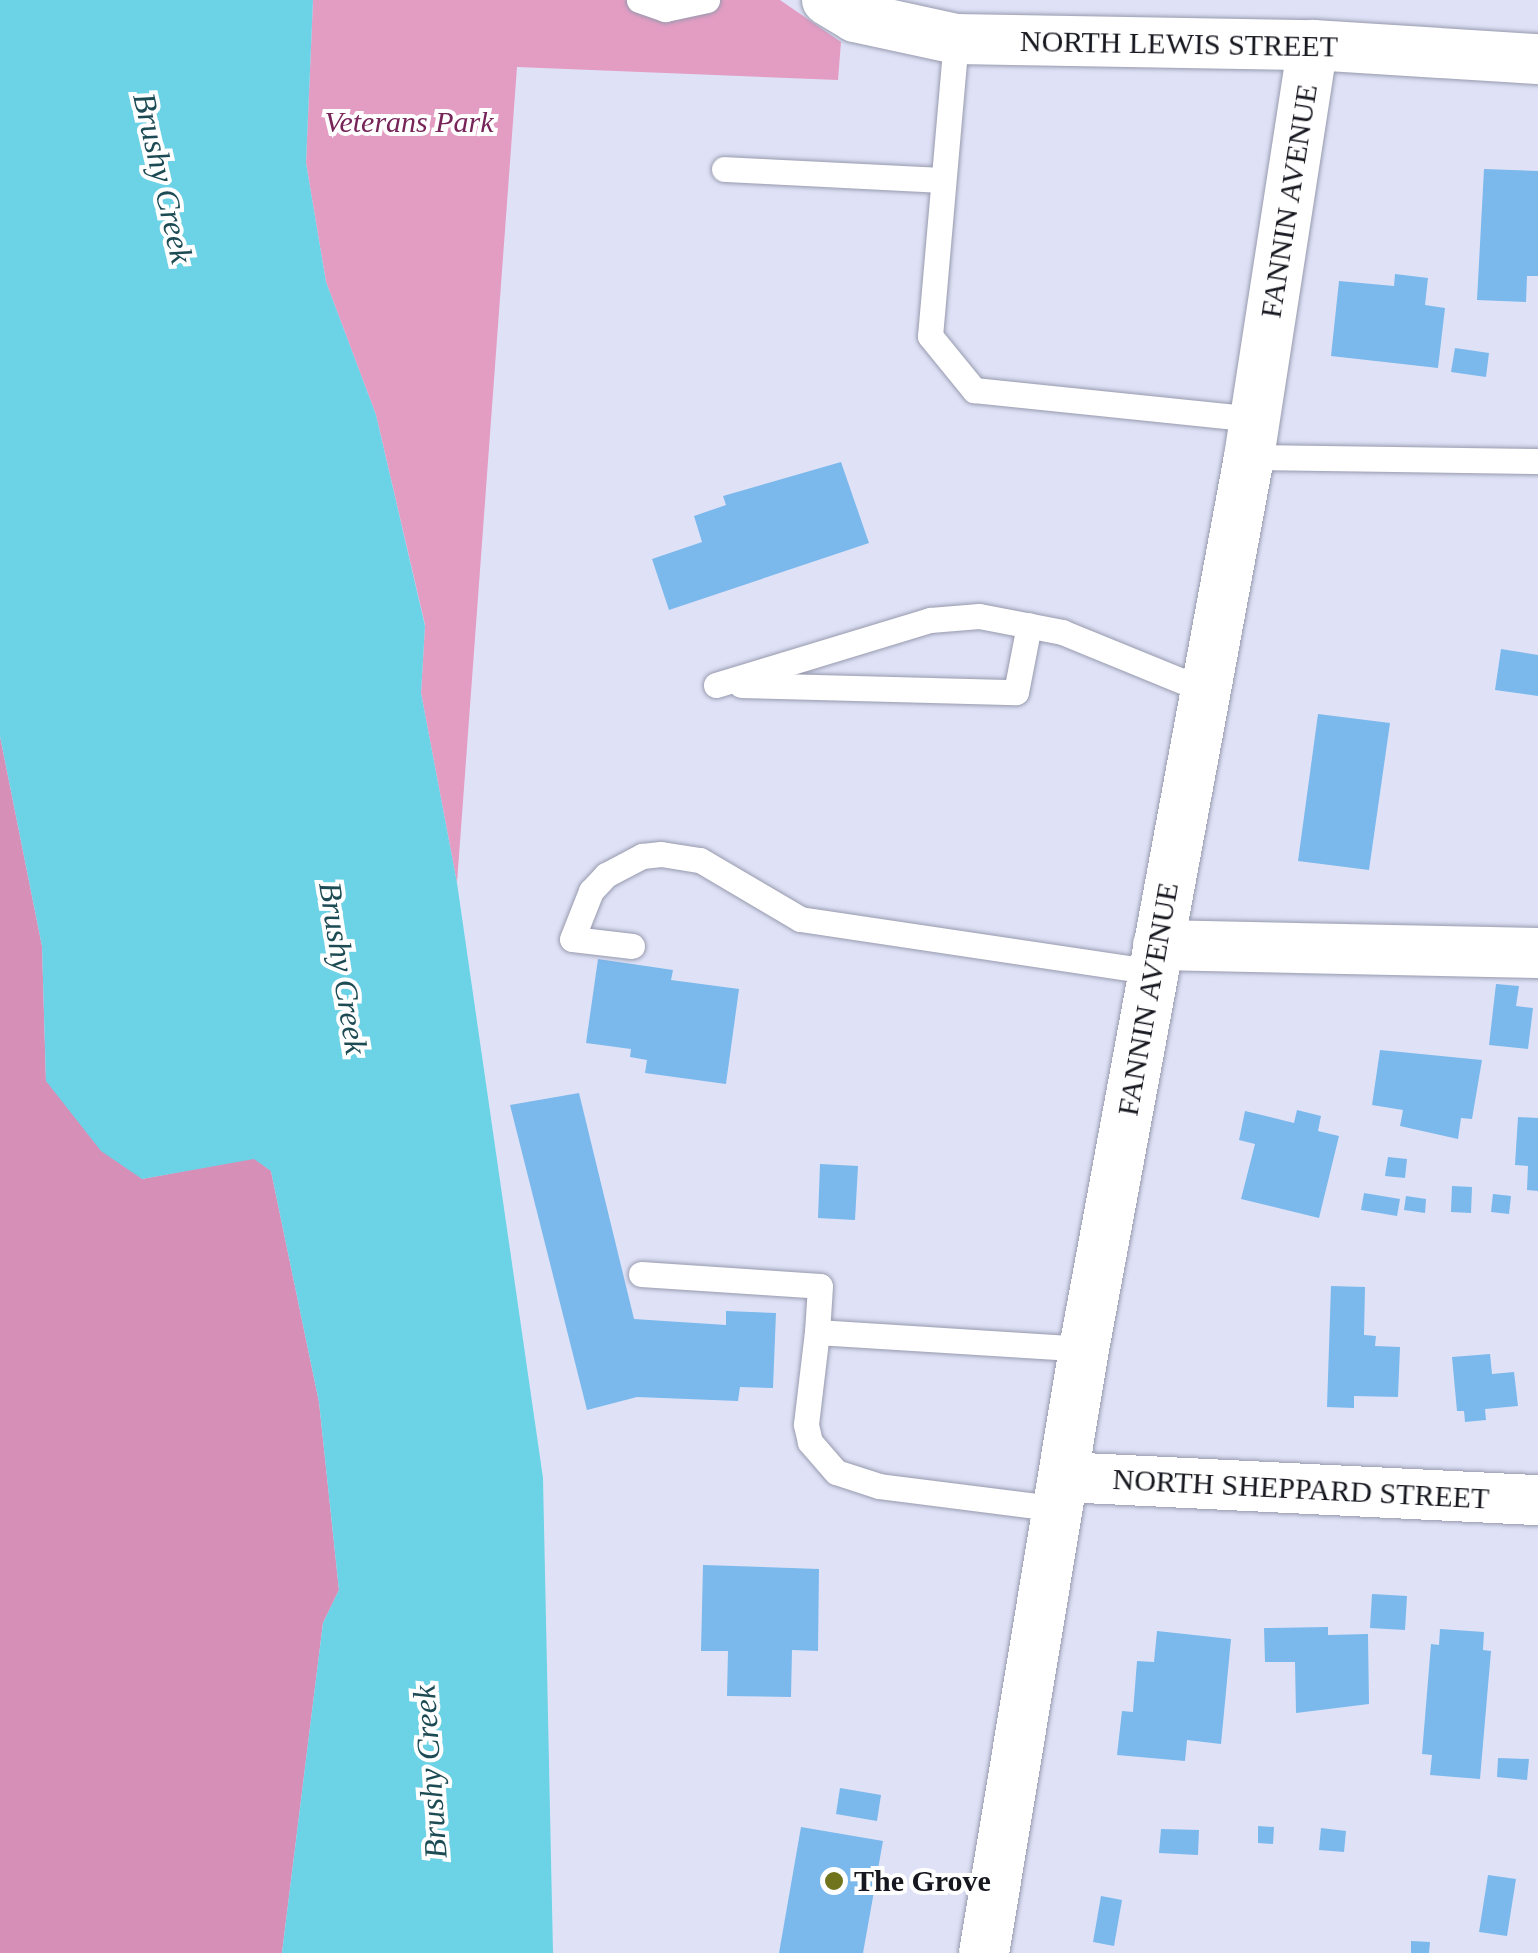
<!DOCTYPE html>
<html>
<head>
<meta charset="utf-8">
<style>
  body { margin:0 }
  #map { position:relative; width:1538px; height:1953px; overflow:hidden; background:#dfe2f7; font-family:"Times New Roman",serif }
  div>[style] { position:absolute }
  .green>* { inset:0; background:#e39dc3 }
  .forest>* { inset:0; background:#d68fb7 }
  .water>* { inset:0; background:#6cd2e6 }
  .building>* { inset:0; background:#7bb8ec }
  .roads { filter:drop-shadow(0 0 2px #979aad) drop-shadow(0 0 2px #979aad) }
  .lane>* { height:25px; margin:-12.5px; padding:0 12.5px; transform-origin:12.5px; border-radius:12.5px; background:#fff }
  .street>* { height:50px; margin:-25px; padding:0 25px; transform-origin:25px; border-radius:25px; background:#fff }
  .dots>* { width:28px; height:28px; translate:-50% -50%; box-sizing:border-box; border:5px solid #fff; border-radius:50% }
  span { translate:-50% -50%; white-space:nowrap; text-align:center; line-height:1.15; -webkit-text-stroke:8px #fff; paint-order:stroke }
  .street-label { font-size:30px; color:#16171f }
  .park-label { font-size:30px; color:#772559; font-style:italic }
  .poi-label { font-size:30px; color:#16171f; font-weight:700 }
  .left { translate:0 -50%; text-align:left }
  .water-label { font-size:32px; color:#1d4b54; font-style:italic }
</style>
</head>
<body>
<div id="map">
  <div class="green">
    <i style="clip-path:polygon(313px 0,780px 0,841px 42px,838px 80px,517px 67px,457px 883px,421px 693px,425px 625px,376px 415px,326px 282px,306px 163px)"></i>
  </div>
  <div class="forest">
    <i style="clip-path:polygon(0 736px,42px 946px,46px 1081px,142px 1179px,254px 1158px,271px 1171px,319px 1402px,339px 1590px,323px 1623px,282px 1953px,0 1953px)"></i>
  </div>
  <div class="water">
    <i style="clip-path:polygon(0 0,313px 0,306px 163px,326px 282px,376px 415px,425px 626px,421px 693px,457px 883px,543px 1478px,553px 1953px,282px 1953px,323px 1623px,339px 1590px,319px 1402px,271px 1171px,254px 1159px,142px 1179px,101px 1151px,46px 1081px,42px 946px,0 736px)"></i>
  </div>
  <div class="building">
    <i style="clip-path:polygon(1484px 169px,1538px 171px,1538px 276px,1527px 276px,1526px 302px,1477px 300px)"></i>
    <i style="clip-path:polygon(1395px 274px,1428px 278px,1425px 305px,1445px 308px,1438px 368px,1331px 356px,1339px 281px,1394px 286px)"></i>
    <i style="clip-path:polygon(1455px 348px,1489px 353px,1486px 377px,1451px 372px)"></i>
    <i style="clip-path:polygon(841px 462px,869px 543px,669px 610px,652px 559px,702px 542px,694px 516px,726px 505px,723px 496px)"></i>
    <i style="clip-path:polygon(1501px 649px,1538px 655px,1538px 696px,1495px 690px)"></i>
    <i style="clip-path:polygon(1318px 714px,1390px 723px,1369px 870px,1298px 861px)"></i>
    <i style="clip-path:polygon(598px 959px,673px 970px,671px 980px,739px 989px,726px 1084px,645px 1073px,647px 1060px,630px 1057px,631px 1049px,586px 1043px)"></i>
    <i style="clip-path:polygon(1496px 984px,1519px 986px,1516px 1006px,1533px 1008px,1528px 1049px,1489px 1045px)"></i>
    <i style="clip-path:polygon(1380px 1050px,1482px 1060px,1472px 1119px,1461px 1118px,1458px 1139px,1400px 1126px,1403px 1110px,1372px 1105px)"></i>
    <i style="clip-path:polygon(579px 1093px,634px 1319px,726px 1325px,726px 1311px,776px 1313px,773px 1388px,740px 1387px,738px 1401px,637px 1397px,587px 1410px,510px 1105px)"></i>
    <i style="clip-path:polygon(1297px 1110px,1321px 1116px,1318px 1131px,1339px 1136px,1319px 1218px,1241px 1199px,1255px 1144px,1239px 1140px,1245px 1111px,1294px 1123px)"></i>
    <i style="clip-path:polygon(1518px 1117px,1538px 1118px,1538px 1191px,1527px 1190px,1528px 1166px,1515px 1165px)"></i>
    <i style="clip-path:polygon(1388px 1157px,1407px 1159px,1405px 1178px,1385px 1176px)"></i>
    <i style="clip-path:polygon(820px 1164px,858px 1166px,855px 1220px,818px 1218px)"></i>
    <i style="clip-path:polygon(1452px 1186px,1472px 1187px,1471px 1213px,1451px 1212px)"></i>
    <i style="clip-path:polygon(1364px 1193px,1400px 1199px,1397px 1216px,1361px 1210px)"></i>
    <i style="clip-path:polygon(1493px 1194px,1511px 1196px,1509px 1214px,1491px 1212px)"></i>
    <i style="clip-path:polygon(1406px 1196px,1426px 1199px,1425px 1213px,1404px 1210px)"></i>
    <i style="clip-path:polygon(1331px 1286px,1365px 1287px,1364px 1335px,1376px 1336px,1375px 1346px,1400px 1347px,1398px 1397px,1354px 1396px,1354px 1408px,1327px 1407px)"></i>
    <i style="clip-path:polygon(1490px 1354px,1492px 1374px,1514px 1372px,1518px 1406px,1485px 1409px,1486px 1420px,1465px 1422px,1464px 1411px,1457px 1411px,1452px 1357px)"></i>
    <i style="clip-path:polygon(703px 1565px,819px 1569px,818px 1651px,792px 1650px,791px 1697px,727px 1696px,728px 1651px,701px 1651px)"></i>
    <i style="clip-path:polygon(1372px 1594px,1407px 1596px,1405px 1630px,1370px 1628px)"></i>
    <i style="clip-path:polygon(1328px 1627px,1328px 1635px,1368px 1634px,1369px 1704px,1296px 1713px,1295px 1662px,1265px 1662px,1264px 1628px)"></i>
    <i style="clip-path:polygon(1440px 1629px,1484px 1632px,1483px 1650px,1491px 1651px,1480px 1779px,1430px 1775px,1432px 1755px,1422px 1754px,1431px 1644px,1439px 1645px)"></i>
    <i style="clip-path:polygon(1157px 1631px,1231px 1639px,1221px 1744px,1187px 1740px,1185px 1761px,1117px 1755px,1122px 1711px,1133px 1712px,1137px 1661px,1154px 1662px)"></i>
    <i style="clip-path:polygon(1498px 1758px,1529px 1759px,1527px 1780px,1497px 1777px)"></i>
    <i style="clip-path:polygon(840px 1788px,881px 1795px,877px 1821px,836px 1814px)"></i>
    <i style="clip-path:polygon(1258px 1826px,1274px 1827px,1273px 1844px,1258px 1843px)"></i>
    <i style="clip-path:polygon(801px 1827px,883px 1841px,863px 1953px,779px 1953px)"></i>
    <i style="clip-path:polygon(1321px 1828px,1346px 1831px,1344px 1852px,1319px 1850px)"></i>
    <i style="clip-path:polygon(1161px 1829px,1199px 1830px,1198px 1855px,1159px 1853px)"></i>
    <i style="clip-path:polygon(1488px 1875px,1516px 1879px,1507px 1936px,1479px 1932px)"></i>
    <i style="clip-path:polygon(1101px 1896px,1122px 1900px,1114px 1946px,1093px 1942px)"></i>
    <i style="clip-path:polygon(1411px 1941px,1430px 1942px,1429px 1953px,1411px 1953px)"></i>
  </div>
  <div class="roads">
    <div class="lane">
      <i style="left:639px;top:0;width:28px;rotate:19deg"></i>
      <i style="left:665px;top:9px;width:43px;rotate:-12.1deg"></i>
      <i style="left:956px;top:39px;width:298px;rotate:95deg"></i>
      <i style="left:930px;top:336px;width:70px;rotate:50.8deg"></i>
      <i style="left:974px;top:390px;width:282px;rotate:5.9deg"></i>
      <i style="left:724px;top:169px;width:216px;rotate:2.9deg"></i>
      <i style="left:1249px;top:457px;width:289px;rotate:0.8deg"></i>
      <i style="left:716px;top:685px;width:224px;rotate:-16.9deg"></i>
      <i style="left:930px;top:620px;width:49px;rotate:-4.7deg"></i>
      <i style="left:979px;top:616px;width:85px;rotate:10.9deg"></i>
      <i style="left:1062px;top:632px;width:151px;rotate:22.2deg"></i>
      <i style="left:741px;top:685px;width:275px;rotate:1.5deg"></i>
      <i style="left:1016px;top:692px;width:68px;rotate:-79deg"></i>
      <i style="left:632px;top:946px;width:60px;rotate:-173.3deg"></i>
      <i style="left:572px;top:939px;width:52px;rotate:-68.4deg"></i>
      <i style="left:591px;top:891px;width:22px;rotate:-47deg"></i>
      <i style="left:606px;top:875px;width:41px;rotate:-27.8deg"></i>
      <i style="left:642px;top:856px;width:19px;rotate:-6deg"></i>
      <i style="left:661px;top:854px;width:39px;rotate:9deg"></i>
      <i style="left:700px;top:860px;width:116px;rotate:30.5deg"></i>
      <i style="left:800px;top:919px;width:358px;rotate:8.5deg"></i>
      <i style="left:641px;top:1274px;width:179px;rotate:3.8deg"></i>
      <i style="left:820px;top:1286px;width:46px;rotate:93.7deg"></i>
      <i style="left:1060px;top:1509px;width:182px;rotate:-172.8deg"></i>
      <i style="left:879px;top:1486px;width:45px;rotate:-162deg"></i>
      <i style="left:836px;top:1472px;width:40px;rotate:-131deg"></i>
      <i style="left:810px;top:1442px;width:18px;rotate:-103deg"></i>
      <i style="left:806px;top:1424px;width:93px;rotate:-83.2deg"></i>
      <i style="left:817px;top:1332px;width:268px;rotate:3.6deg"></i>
    </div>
    <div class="street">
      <i style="left:827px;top:0;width:33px;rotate:31deg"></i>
      <i style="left:855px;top:17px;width:103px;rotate:12.3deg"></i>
      <i style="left:956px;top:39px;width:357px;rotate:1deg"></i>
      <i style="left:1313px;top:45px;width:225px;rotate:3.6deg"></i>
      <i style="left:1158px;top:945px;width:380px;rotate:1.2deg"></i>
      <i style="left:1064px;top:1477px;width:475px;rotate:2.8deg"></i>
      <i style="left:984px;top:1953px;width:612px;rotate:-80.6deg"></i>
      <i style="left:1084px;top:1349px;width:907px;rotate:-79.52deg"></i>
      <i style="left:1249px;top:457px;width:417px;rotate:-81.2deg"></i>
    </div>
  </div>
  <div class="dots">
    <i style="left:834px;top:1881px;background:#70751d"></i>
  </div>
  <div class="street-label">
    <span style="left:1179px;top:44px;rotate:1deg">NORTH LEWIS STREET</span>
    <span style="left:1289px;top:201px;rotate:-81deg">FANNIN AVENUE</span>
    <span style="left:1148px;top:999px;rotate:-80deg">FANNIN AVENUE</span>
    <span style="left:1301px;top:1489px;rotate:3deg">NORTH SHEPPARD STREET</span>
  </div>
  <div class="park-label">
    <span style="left:409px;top:122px">Veterans Park</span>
  </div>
  <div class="poi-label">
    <span class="left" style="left:854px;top:1881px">The Grove</span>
  </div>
  <div class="water-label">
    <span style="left:163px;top:178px;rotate:77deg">Brushy Creek</span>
    <span style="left:343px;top:968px;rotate:81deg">Brushy Creek</span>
    <span style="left:430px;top:1772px;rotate:-94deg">Brushy Creek</span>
  </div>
</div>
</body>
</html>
